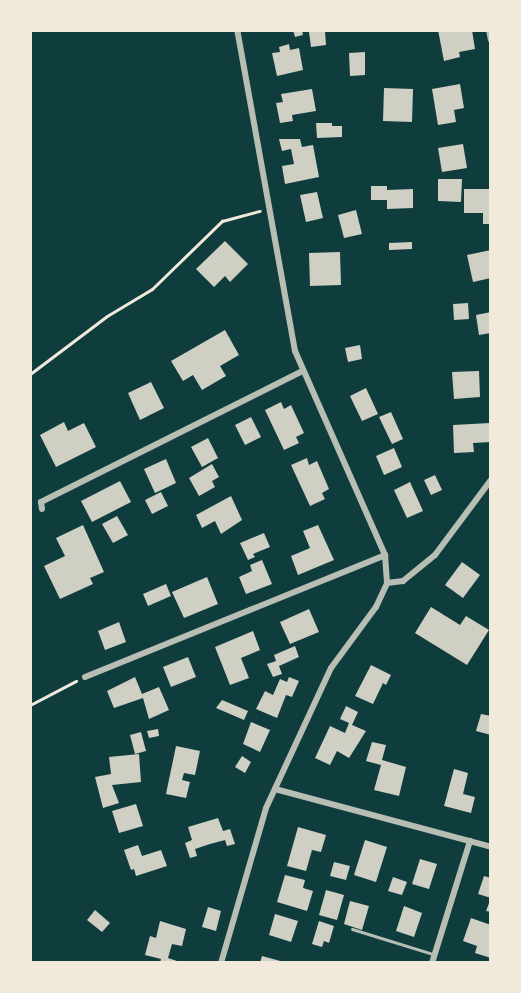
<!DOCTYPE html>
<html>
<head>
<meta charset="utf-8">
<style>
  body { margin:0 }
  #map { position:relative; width:521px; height:993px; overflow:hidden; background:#0f3d3e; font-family:"Public Sans",sans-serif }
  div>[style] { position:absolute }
  .building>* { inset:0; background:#cfcfc3 }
  .path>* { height:3px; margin:-1.5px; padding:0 1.5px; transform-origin:1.5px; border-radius:1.5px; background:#f1e9da }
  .service>* { height:3px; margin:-1.5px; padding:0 1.5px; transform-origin:1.5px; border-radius:1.5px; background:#b8beb3 }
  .minor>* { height:6px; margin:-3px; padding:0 3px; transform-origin:3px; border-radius:3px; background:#b8beb3 }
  span { translate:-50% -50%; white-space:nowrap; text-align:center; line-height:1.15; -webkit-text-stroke:5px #f1e9da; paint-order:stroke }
  .frame { position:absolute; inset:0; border:32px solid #f1e9da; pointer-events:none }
</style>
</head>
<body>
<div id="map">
  <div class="building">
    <i style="clip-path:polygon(293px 30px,302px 30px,303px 35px,295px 37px)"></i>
    <i style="clip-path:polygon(438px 30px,472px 30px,475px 49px,459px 52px,460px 57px,444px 61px)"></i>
    <i style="clip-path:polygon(325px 31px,326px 45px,311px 47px,309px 32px)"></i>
    <i style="clip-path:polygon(289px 44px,290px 50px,299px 48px,303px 70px,277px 76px,272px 53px,280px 52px,279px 47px)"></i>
    <i style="clip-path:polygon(365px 52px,365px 75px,350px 76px,349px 53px)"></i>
    <i style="clip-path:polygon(460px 84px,464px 108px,454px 110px,456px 122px,438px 125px,432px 89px)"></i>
    <i style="clip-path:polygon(384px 88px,413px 89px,412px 122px,383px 121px)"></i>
    <i style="clip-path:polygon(312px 89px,316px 111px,292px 115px,293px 121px,280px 123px,276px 103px,283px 102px,281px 94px)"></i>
    <i style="clip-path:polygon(316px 123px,332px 123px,332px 126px,342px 126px,342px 137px,317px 138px)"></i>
    <i style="clip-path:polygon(279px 139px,300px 139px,302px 147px,313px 145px,319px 177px,285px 184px,282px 166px,294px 164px,291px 149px,282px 151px)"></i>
    <i style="clip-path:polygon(463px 144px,467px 168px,442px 172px,438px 148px)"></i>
    <i style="clip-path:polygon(438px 179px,462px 179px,461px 202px,438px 201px)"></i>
    <i style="clip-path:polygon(371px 186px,387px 186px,387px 190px,413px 189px,413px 208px,387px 209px,387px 200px,371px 200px)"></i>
    <i style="clip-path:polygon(464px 189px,491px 189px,491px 224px,483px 224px,483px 213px,464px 213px)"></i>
    <i style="clip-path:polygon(317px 192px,323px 218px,306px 222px,300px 195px)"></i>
    <i style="clip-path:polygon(356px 210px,362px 234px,344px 238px,338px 215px)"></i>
    <i style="clip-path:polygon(225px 241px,248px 264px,230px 282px,225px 276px,214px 287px,196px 269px)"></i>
    <i style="clip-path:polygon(412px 242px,412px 249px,389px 250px,389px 243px)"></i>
    <i style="clip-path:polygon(491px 250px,491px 278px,473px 282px,467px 255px)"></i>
    <i style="clip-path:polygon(340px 252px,341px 285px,310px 286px,309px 253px)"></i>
    <i style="clip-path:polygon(468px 303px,469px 319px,454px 320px,453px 304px)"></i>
    <i style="clip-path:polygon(491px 312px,491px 333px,479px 335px,476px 315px)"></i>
    <i style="clip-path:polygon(225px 330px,239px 355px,220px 366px,226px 376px,202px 390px,193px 375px,183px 381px,171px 361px)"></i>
    <i style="clip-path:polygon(360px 345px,362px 359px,348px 362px,345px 348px)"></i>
    <i style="clip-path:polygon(479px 371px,480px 397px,454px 399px,452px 372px)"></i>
    <i style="clip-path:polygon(151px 382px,164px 408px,140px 420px,128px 393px)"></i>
    <i style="clip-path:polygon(366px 388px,378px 414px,362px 421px,350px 396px)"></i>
    <i style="clip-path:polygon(281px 402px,284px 409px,291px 405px,304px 433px,296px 437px,299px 443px,284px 450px,265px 410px)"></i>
    <i style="clip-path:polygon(391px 412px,403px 439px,392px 444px,379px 417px)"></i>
    <i style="clip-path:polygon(251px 417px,261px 437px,245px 445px,235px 425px)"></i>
    <i style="clip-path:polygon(64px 422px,68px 431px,84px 423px,96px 447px,56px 467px,40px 435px)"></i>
    <i style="clip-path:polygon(490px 423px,491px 442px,473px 443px,474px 452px,454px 453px,453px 425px)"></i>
    <i style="clip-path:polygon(208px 438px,218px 458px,202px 467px,191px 447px)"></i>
    <i style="clip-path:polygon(394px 448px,402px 467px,384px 475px,376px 456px)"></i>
    <i style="clip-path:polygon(307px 458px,309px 465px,317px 461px,329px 489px,322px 493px,325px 499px,310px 506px,291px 465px)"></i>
    <i style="clip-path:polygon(166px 459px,176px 483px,155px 493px,144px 469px)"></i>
    <i style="clip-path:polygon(212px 464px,219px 477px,212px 481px,215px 487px,199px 496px,189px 478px)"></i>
    <i style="clip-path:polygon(435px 475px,442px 490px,431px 495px,424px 480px)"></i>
    <i style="clip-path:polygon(120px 481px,131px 502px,92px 522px,81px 501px)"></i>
    <i style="clip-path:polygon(410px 482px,423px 511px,407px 518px,394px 490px)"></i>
    <i style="clip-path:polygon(161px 492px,168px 506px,152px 514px,145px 500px)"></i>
    <i style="clip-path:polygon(231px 496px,242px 520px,221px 534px,215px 521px,202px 528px,196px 515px)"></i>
    <i style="clip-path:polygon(117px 516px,128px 535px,113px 543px,102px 524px)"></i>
    <i style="clip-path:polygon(83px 525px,104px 572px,90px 578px,93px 584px,60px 599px,44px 566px,65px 556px,56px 538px)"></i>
    <i style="clip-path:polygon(318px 525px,334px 560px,298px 575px,291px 556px,310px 548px,303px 531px)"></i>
    <i style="clip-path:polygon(264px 533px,270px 547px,253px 554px,255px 557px,248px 560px,240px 543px)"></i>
    <i style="clip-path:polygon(262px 560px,272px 584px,246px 594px,239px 577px,252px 571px,250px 565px)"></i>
    <i style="clip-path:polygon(462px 562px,480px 575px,463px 598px,445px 585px)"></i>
    <i style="clip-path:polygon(207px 577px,218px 604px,184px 618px,172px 592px)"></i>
    <i style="clip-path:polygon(166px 584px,171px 596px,148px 606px,143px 594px)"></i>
    <i style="clip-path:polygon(431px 607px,460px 625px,466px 616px,489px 630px,467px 665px,415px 633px)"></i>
    <i style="clip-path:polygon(309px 609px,319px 632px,290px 644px,280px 622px)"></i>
    <i style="clip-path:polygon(119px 622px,126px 642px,105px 650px,98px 631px)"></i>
    <i style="clip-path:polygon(253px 631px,260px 650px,241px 658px,249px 678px,230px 685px,215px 647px)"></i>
    <i style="clip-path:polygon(295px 646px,299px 657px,279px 666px,282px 674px,273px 677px,267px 664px,276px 661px,274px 655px)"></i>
    <i style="clip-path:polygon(188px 657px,196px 677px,171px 687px,163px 667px)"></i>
    <i style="clip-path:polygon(371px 665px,391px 675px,386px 685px,383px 683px,373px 704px,355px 696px)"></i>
    <i style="clip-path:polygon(135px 677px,142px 694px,159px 687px,169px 710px,149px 719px,143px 698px,114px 708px,107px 691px)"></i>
    <i style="clip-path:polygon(289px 677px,299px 681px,292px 697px,286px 695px,277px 718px,256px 709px,265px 691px,273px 695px,280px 679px,287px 682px)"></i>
    <i style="clip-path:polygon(222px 700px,248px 711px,244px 720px,216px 708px)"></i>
    <i style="clip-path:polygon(346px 706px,358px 712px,352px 725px,366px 731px,349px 758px,337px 751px,330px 765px,315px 758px,330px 726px,345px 733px,349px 723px,340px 719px)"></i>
    <i style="clip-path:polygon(481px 714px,491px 716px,491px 735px,476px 731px)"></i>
    <i style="clip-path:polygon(251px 722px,270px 730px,260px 752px,243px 744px)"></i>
    <i style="clip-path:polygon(158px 729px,159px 736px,149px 738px,147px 731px)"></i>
    <i style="clip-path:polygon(141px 732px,146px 751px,135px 754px,130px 735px)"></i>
    <i style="clip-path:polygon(372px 742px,386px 745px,382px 760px,406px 767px,399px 796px,374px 790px,381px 765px,366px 761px)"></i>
    <i style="clip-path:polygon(176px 746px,200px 751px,195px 775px,184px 773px,182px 780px,190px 782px,186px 798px,166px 794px)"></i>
    <i style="clip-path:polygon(139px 754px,141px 782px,112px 785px,119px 803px,103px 808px,95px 777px,111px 774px,109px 757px)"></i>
    <i style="clip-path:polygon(242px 756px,251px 762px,245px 773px,235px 767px)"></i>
    <i style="clip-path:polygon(454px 769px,468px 773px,463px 794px,475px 797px,471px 813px,444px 806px)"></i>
    <i style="clip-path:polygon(136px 804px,143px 826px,119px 833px,112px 811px)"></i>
    <i style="clip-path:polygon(218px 818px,223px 831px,230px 829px,235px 844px,227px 846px,225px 840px,210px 844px,195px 849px,197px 856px,190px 858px,185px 843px,192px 840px,188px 827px)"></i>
    <i style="clip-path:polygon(298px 827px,326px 835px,321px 852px,312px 850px,306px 871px,287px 866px)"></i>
    <i style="clip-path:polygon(365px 840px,387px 847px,376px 882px,354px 875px)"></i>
    <i style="clip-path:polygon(138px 845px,142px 856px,161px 850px,167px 866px,136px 876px,134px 869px,131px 870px,124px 850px)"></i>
    <i style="clip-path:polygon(420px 859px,437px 864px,429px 889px,412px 884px)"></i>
    <i style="clip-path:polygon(334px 862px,350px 866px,346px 880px,330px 876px)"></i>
    <i style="clip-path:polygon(285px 875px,305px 880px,303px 888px,313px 891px,307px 911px,277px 902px)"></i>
    <i style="clip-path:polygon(484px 876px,491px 878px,491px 912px,486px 911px,491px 898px,478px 894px)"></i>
    <i style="clip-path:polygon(393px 877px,407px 882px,402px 895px,388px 891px)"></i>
    <i style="clip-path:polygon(326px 890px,344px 895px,337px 920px,319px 915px)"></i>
    <i style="clip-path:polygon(350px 901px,369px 906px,362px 930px,344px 924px)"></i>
    <i style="clip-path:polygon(404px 906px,422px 913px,414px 937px,396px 931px)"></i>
    <i style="clip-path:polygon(208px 907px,221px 911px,216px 931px,202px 927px)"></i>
    <i style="clip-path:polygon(95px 910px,110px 923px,102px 932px,87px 920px)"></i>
    <i style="clip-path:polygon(275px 914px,298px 921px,291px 942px,269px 935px)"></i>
    <i style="clip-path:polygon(471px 918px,491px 925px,491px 958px,475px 953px,477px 946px,463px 941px)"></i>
    <i style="clip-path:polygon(160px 921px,186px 929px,182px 946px,172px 944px,168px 958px,183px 963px,160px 963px,161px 959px,145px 955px,150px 936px,156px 938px)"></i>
    <i style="clip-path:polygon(319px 921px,334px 926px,329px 943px,324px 941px,322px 947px,312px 944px)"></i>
    <i style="clip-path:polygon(262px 956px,284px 962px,284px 963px,260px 963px)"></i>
  </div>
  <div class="path">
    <i style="left:30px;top:374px;width:96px;rotate:-37deg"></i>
    <i style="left:107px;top:316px;width:52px;rotate:-31deg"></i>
    <i style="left:152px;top:289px;width:98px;rotate:-44.2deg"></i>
    <i style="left:222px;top:221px;width:39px;rotate:-15deg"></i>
    <i style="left:30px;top:705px;width:52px;rotate:-27.6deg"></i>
  </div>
  <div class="service">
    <i style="left:352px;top:929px;width:85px;rotate:17.2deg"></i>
  </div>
  <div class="minor">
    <i style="left:489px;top:30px;width:10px;rotate:79deg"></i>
    <i style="left:42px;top:509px;width:7px;rotate:-98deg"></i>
    <i style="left:41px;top:502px;width:293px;rotate:-26.6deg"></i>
    <i style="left:387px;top:583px;width:16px;rotate:-7deg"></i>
    <i style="left:403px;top:581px;width:41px;rotate:-39.1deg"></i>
    <i style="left:435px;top:555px;width:94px;rotate:-53.3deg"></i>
    <i style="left:85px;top:677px;width:324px;rotate:-22.1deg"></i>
    <i style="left:275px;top:789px;width:224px;rotate:15deg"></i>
    <i style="left:221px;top:963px;width:161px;rotate:-73.8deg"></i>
    <i style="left:266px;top:808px;width:154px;rotate:-65.1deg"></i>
    <i style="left:331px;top:668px;width:76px;rotate:-53.6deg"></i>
    <i style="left:376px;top:607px;width:26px;rotate:-65deg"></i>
    <i style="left:387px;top:583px;width:28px;rotate:-94deg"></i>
    <i style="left:385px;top:555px;width:223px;rotate:-113.8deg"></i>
    <i style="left:295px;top:351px;width:326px;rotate:-100.2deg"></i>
    <i style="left:432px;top:963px;width:128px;rotate:-72.7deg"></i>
  </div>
  <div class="frame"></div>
</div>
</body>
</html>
